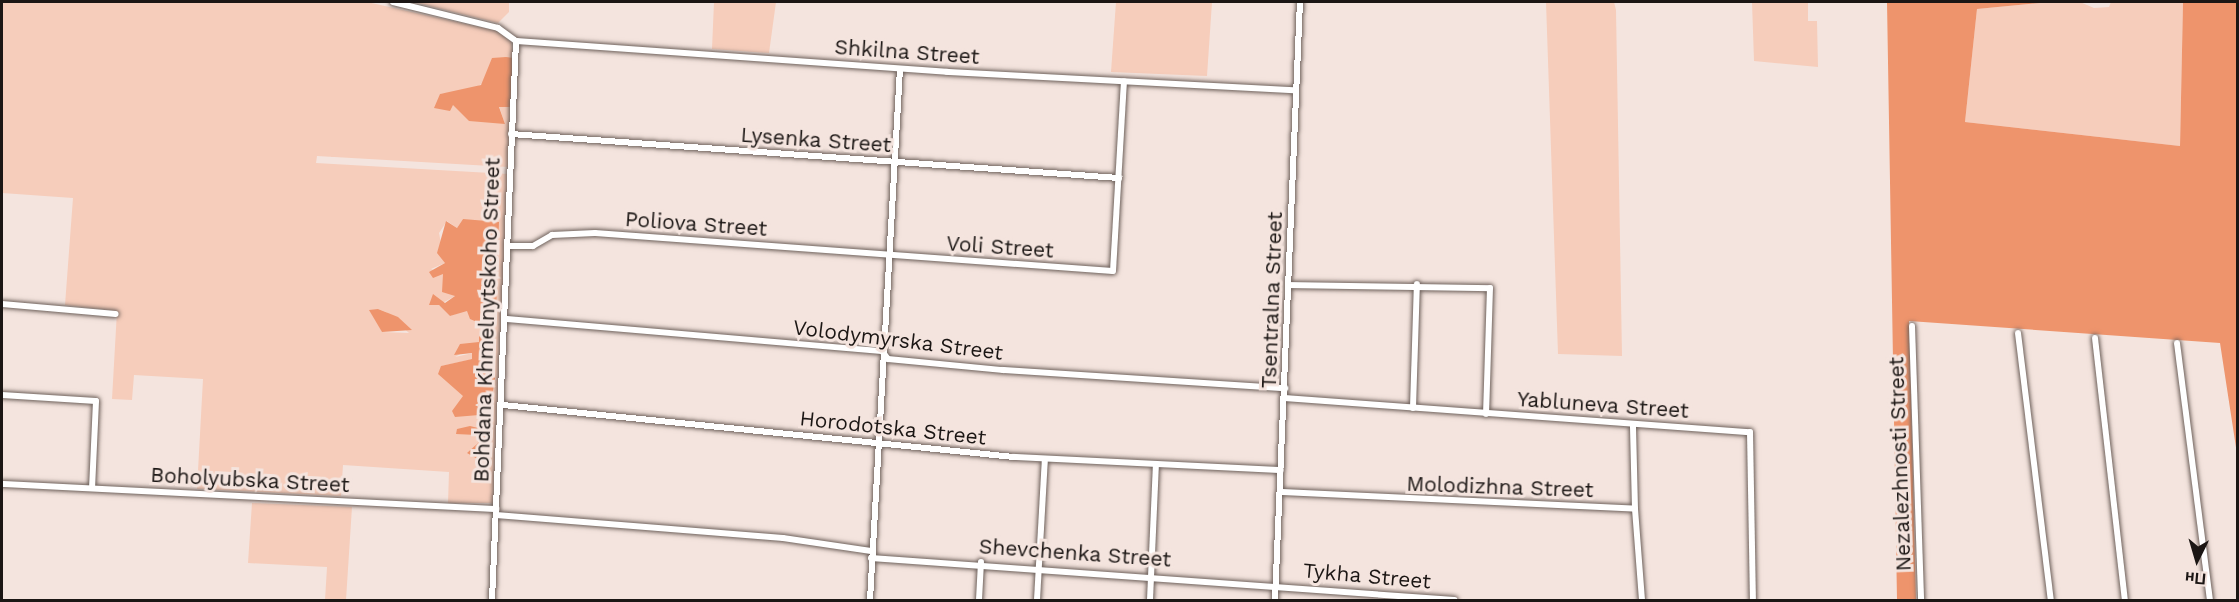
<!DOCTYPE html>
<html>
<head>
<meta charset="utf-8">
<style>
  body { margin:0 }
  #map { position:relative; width:2239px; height:602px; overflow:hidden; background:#f4e4de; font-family:"Work Sans",sans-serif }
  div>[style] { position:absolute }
  .green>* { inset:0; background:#f6cdbb }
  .forest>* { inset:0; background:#ee946c }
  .roads { filter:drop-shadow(0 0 2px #6e615b) drop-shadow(0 0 2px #6e615b) }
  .minor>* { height:6px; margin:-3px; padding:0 3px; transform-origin:3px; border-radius:3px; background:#fff }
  span { translate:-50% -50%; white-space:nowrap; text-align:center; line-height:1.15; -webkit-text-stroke:6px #f4e4de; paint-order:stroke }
  .street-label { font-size:21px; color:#1b1614 }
  .frame { position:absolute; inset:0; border:3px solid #1b1614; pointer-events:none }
  .north { position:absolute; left:2167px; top:530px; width:60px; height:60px; -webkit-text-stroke:4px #f4e4de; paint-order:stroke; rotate:185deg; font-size:16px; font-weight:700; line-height:24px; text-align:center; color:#1b1614 }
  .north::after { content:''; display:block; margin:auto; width:21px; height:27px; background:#1b1614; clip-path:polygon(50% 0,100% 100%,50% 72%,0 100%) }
</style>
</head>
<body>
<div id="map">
  <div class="green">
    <i style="clip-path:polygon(evenodd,2px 2px,367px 2px,497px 31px,511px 42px,513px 58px,487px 80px,474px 89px,440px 94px,459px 108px,505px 124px,499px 106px,510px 107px,508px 167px,317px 156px,316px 163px,508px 174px,493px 503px,448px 503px,449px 472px,343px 465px,341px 496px,197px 489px,203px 379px,134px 375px,132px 400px,112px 399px,117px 311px,65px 305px,73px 198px,2px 193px,2px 200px,2px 2px,463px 219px,494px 257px,496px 314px,491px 322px,474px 320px,467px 310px,450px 316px,439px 305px,455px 296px,443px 274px,431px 269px,445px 263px,439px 233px,447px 221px,457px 228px,463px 219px,2px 2px,378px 309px,386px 312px,409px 333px,382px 332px,378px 309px,2px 2px,479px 336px,485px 343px,478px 409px,445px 378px,442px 366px,473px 359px,473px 353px,455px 357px,479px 343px,479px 336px)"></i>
    <i style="clip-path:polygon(413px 2px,509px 2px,509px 12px,498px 23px)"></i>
    <i style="clip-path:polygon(714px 2px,776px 2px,769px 53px,712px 49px)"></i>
    <i style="clip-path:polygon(1116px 2px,1212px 2px,1207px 76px,1111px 72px)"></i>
    <i style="clip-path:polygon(1546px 2px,1614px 2px,1616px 10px,1622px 356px,1558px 354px)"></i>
    <i style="clip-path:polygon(1752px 2px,1808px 2px,1808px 21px,1817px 21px,1818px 67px,1754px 61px)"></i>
    <i style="clip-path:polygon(2051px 2px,2080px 2px,2094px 8px,2109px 7px,2111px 2px,2183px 2px,2180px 146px,1965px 122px,1977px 9px)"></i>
    <i style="clip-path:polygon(252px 503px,352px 507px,346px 600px,325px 600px,327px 567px,248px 563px)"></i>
  </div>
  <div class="forest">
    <i style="clip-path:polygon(1887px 2px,2051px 2px,1977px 9px,1965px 122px,2180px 146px,2183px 2px,2238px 2px,2237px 454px,2220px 343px,1909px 321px,1916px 600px,1897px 600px)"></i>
    <i style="clip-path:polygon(506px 57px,513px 58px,510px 107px,499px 107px,505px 124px,469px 121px,453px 105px,450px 111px,434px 108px,440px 94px,481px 85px,492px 58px)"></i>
    <i style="clip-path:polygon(463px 219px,499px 222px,496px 314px,484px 325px,470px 319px,467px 311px,450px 316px,439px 305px,429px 305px,433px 294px,445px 303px,455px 296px,442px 292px,443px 274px,433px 278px,429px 272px,445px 263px,437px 253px,446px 221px,457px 228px)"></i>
    <i style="clip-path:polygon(378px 309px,398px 317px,412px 330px,382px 332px,369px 310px)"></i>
    <i style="clip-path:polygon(479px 336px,493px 344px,495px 379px,492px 396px,475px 405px,491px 414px,455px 417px,452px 411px,463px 396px,438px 374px,441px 366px,472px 359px,472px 353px,454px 355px,460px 344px,479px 342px)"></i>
    <i style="clip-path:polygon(470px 426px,490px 431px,481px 461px,467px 453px,478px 443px,476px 435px,456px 434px,457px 429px)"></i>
  </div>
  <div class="roads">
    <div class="minor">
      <i style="left:393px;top:2px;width:108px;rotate:13.9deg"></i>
      <i style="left:498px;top:28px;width:22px;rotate:36deg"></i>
      <i style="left:516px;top:41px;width:432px;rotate:4.1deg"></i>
      <i style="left:947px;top:72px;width:349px;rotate:3deg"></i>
      <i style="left:511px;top:134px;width:610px;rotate:4.14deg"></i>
      <i style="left:507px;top:246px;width:26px"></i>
      <i style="left:533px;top:246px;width:22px;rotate:-30deg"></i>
      <i style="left:552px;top:235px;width:43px;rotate:-2.7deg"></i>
      <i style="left:595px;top:233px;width:519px;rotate:4.2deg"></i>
      <i style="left:1113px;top:271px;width:190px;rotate:-86.7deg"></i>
      <i style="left:1289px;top:285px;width:201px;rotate:0.9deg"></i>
      <i style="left:1490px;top:288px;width:126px;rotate:91.8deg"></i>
      <i style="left:2px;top:304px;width:114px;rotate:5deg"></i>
      <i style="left:507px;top:319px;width:376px;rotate:4.9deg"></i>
      <i style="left:882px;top:351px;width:10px;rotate:53deg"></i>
      <i style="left:888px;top:359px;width:116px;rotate:5.5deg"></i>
      <i style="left:1003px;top:370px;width:283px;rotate:3.7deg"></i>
      <i style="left:1912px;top:326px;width:274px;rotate:88.1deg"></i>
      <i style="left:2018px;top:333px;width:269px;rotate:83deg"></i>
      <i style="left:2095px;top:338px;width:264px;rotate:83.5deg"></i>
      <i style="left:2177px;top:343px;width:259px;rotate:82.7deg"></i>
      <i style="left:2px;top:395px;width:94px;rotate:3.7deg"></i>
      <i style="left:96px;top:401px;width:87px;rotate:92.6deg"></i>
      <i style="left:1284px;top:398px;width:467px;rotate:4.2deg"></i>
      <i style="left:1750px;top:432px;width:168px;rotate:89deg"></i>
      <i style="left:503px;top:405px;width:514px;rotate:5.81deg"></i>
      <i style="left:1014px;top:457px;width:267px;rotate:2.8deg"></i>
      <i style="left:1413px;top:408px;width:124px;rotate:-88.2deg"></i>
      <i style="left:2px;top:484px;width:495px;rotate:2.9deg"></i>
      <i style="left:1280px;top:492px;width:355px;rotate:2.7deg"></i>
      <i style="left:1635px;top:509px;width:84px;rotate:-91.4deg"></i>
      <i style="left:1635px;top:509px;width:91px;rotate:85.6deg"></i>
      <i style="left:496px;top:515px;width:288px;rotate:4.6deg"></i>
      <i style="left:783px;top:538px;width:89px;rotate:8.4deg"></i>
      <i style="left:871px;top:558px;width:585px;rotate:4.12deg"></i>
      <i style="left:492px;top:600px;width:560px;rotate:-87.54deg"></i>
      <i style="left:870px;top:600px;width:532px;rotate:-86.77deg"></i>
      <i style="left:979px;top:600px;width:38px;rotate:-87deg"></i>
      <i style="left:1037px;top:600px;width:141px;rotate:-86.8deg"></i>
      <i style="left:1150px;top:600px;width:136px;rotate:-87.5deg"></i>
      <i style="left:1275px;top:600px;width:599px;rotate:-87.61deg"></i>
    </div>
  </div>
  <div class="street-label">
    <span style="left:907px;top:52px;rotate:4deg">Shkilna Street</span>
    <span style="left:816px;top:140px;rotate:4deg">Lysenka Street</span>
    <span style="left:696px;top:224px;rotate:4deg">Poliova Street</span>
    <span style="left:1000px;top:247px;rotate:4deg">Voli Street</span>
    <span style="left:1272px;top:300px;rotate:-88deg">Tsentralna Street</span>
    <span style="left:487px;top:320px;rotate:-88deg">Bohdana Khmelnytskoho Street</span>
    <span style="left:898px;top:340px;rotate:7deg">Volodymyrska Street</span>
    <span style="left:1603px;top:405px;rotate:4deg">Yabluneva Street</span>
    <span style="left:893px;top:428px;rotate:6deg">Horodotska Street</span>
    <span style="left:1900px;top:464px;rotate:-92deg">Nezalezhnosti Street</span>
    <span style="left:250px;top:480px;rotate:3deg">Boholyubska Street</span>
    <span style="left:1500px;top:487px;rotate:2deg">Molodizhna Street</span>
    <span style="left:1075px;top:553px;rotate:4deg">Shevchenka Street</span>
    <span style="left:1367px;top:576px;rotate:5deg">Tykha Street</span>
  </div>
  <div class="frame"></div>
  <div class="north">Пн</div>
</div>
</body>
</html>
